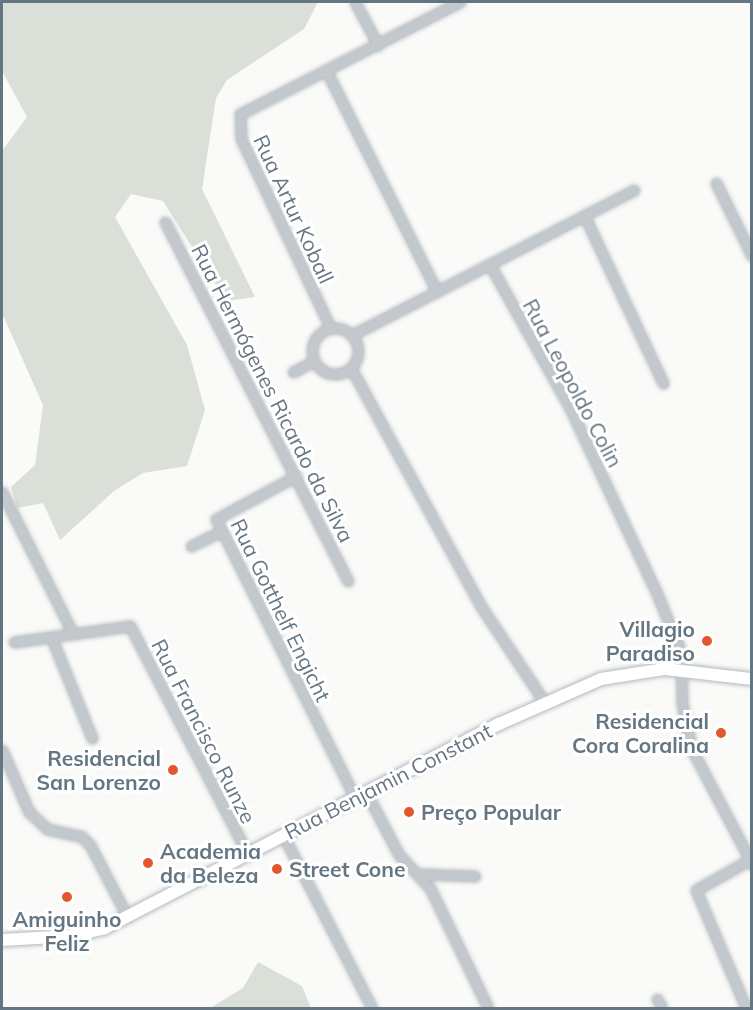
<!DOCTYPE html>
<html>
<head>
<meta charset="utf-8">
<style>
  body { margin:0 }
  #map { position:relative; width:753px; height:1010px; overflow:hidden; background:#fafaf8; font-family:Mulish,sans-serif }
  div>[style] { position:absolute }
  .green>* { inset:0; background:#dadfd7 }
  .roads { filter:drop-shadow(0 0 2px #b3babf) drop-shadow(0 0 2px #b3babf) }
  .minor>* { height:9px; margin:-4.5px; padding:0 4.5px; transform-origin:4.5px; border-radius:4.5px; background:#c3c8cc }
  .minor>.ring { margin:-4.5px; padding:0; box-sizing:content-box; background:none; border:9px solid #c3c8cc; border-radius:50% }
  .secondary>* { height:12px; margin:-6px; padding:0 6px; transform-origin:6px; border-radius:6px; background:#fff }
  .dots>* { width:16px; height:16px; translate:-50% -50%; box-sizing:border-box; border:3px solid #fff; border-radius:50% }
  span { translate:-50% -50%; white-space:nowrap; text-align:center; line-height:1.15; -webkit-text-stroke:6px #fff; paint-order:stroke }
  .street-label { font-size:21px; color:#657683 }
  .poi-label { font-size:21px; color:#657683; font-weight:700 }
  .right { translate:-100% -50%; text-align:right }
  .left { translate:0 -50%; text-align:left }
  .frame { position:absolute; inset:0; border:3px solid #657683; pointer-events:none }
</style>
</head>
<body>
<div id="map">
  <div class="green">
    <i style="clip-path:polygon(2px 2px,318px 2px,304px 29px,227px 80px,216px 98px,202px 189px,255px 297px,226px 301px,163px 201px,131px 194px,115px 217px,187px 345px,205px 410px,187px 466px,143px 473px,114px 491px,60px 540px,43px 503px,17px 508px,11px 487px,35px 465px,43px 405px,2px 313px,2px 151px,27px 117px,2px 71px)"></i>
    <i style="clip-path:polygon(258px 962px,302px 986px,311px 1008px,210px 1008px,243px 988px)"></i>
  </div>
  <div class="roads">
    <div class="minor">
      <i style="left:355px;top:2px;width:49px;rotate:61.9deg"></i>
      <i style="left:326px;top:70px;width:248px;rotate:63.4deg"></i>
      <i style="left:716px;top:183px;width:81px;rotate:63.7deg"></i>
      <i style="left:584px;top:215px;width:186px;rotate:64.8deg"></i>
      <i style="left:165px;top:222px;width:403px;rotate:63deg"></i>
      <i style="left:490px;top:265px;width:164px;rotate:60.8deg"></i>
      <i style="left:570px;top:408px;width:205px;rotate:64.9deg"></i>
      <i style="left:657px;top:594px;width:63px;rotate:67.5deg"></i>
      <i style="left:681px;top:652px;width:52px;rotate:88.9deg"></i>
      <i style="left:682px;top:704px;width:47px;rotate:77.7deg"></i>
      <i style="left:692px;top:750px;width:129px;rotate:62.2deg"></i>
      <i style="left:330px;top:327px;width:208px;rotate:-115.3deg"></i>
      <i style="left:241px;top:139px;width:25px;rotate:-92deg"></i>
      <i style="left:240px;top:114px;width:247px;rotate:-27deg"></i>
      <i class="ring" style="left:312px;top:328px;width:37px;height:37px"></i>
      <i style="left:352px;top:335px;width:317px;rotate:-27.2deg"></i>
      <i style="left:351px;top:368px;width:273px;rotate:61.4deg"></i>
      <i style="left:482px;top:608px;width:114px;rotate:56.4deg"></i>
      <i style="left:293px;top:372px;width:24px;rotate:-28deg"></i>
      <i style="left:296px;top:476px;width:91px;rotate:151.7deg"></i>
      <i style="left:216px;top:519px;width:312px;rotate:63.5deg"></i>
      <i style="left:2px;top:492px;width:159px;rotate:63.4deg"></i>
      <i style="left:191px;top:546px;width:30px;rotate:-26deg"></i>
      <i style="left:52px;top:639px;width:107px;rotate:68deg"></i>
      <i style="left:14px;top:642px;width:117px;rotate:-7.9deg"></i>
      <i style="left:130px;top:626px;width:255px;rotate:62.7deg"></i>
      <i style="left:2px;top:750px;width:68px;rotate:66.5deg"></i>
      <i style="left:29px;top:812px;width:25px;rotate:43deg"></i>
      <i style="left:47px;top:829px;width:35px;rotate:12deg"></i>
      <i style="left:81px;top:836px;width:13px;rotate:45deg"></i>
      <i style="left:90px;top:845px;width:82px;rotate:62.5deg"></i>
      <i style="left:366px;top:792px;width:71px;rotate:62.4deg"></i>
      <i style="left:399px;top:855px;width:45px;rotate:46.8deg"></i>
      <i style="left:430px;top:888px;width:133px;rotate:64.2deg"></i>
      <i style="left:283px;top:835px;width:195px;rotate:62.8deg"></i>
      <i style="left:419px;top:874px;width:56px;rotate:2deg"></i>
      <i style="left:657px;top:999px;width:10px;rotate:61deg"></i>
      <i style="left:746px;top:1008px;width:128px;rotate:-113deg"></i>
      <i style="left:696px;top:890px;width:61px;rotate:-29.5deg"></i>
    </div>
    <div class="secondary">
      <i style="left:2px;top:940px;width:69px;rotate:-3.3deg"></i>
      <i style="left:71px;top:936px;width:35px;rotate:-13deg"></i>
      <i style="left:105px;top:928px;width:444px;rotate:-27.4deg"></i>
      <i style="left:499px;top:724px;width:111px;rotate:-23.8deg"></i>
      <i style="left:601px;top:679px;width:65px;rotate:-8.9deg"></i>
      <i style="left:665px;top:669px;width:88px;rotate:6.6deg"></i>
    </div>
  </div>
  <div class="dots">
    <i style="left:707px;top:641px;background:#e4572e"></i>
    <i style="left:721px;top:733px;background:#e4572e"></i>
    <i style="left:173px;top:770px;background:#e4572e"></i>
    <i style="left:409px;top:812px;background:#e4572e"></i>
    <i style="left:148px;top:863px;background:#e4572e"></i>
    <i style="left:277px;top:869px;background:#e4572e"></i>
    <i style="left:67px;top:897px;background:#e4572e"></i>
  </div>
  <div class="street-label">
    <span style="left:294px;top:209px;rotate:65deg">Rua Artur Koball</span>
    <span style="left:573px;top:383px;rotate:62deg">Rua Leopoldo Colin</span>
    <span style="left:273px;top:393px;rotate:63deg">Rua Hermógenes Ricardo da Silva</span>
    <span style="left:281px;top:610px;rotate:64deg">Rua Gotthelf Engicht</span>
    <span style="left:204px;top:731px;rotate:63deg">Rua Francisco Runze</span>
    <span style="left:388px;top:781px;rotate:-27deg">Rua Benjamin Constant</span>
  </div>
  <div class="poi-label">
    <span class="right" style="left:695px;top:641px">Villagio<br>Paradiso</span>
    <span class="right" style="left:709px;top:733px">Residencial<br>Cora Coralina</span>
    <span class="right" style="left:161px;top:770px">Residencial<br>San Lorenzo</span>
    <span class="left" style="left:421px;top:812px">Preço Popular</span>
    <span class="left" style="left:160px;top:863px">Academia<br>da Beleza</span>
    <span class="left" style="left:289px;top:869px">Street Cone</span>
    <span style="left:67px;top:931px">Amiguinho<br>Feliz</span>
  </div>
  <div class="frame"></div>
</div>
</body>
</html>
